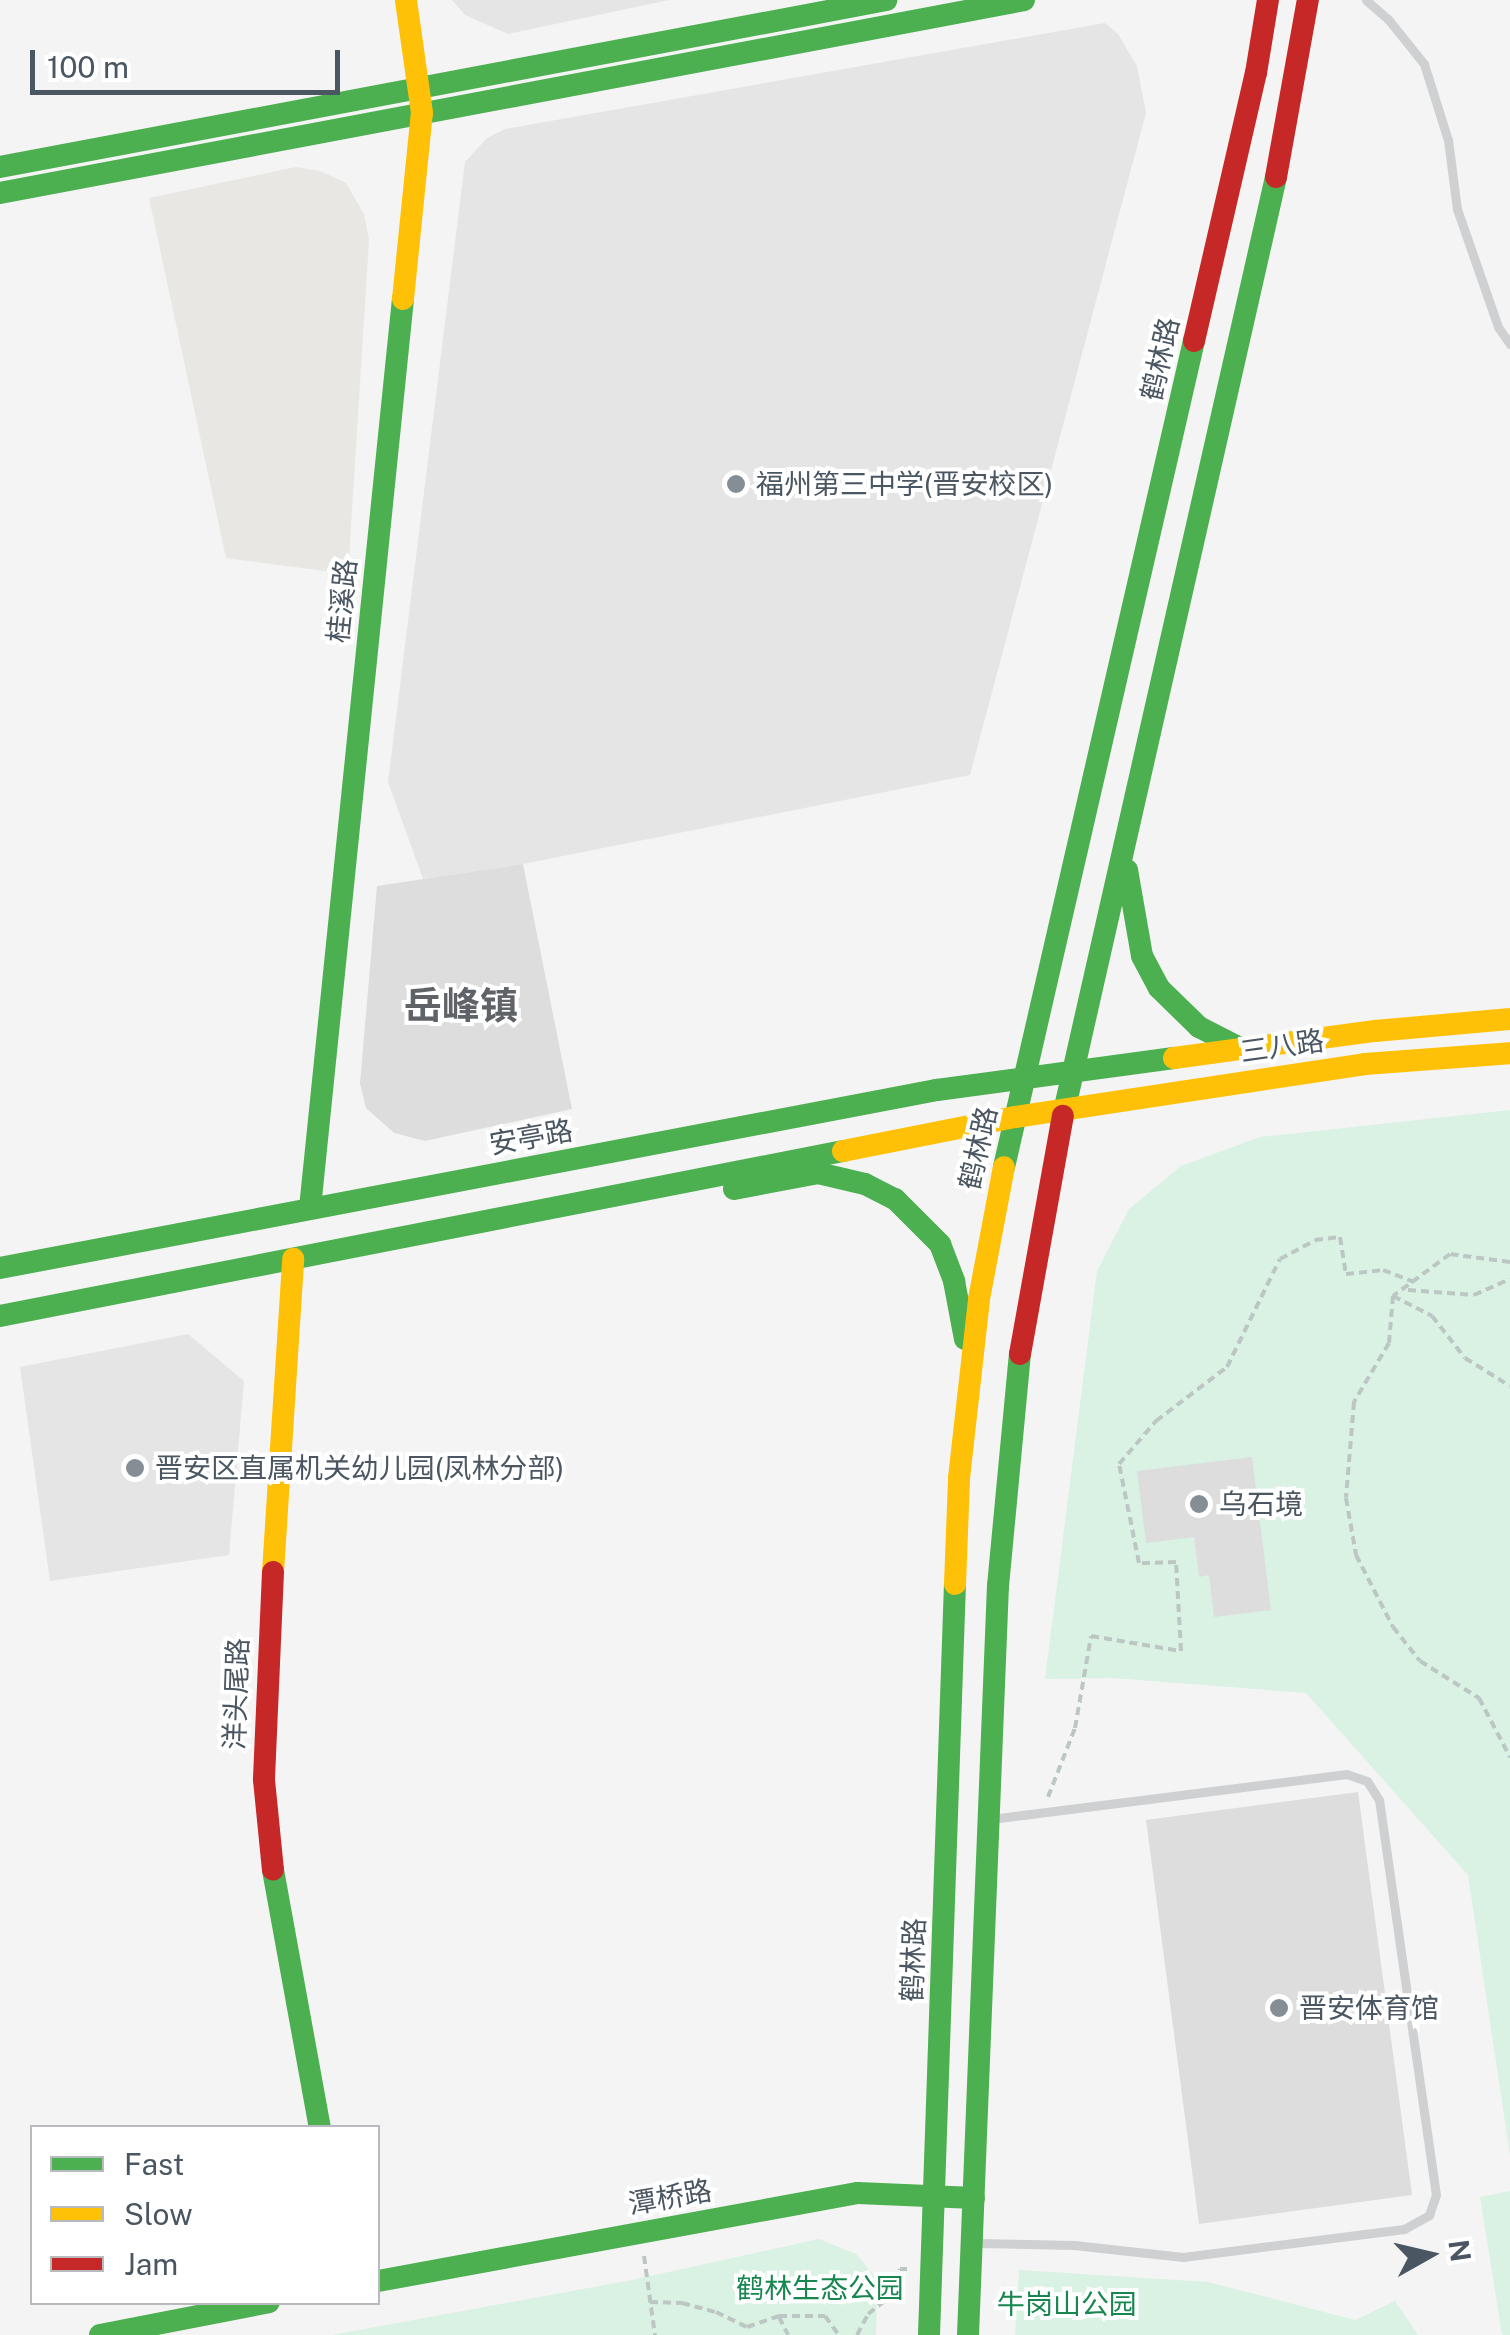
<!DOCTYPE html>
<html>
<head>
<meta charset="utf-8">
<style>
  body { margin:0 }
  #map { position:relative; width:1510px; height:2335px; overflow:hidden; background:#f4f4f4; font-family:"Public Sans","Noto Sans SC",sans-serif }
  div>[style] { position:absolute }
  .commercial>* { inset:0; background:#e8e7e3 }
  .education>* { inset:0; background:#e6e5e6 }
  .green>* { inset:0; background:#d9f2e3 }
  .building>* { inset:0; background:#ddddde }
  .path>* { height:4px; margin-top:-2px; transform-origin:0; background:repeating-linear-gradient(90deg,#bcc7c4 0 8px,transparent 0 13px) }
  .lane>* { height:9px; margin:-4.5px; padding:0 4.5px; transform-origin:4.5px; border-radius:4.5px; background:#ced0d2 }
  .fast>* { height:22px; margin:-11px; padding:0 11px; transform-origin:11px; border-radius:11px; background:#4caf50 }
  .slow>* { height:22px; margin:-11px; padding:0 11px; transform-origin:11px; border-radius:11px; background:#ffc107 }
  .jam>* { height:22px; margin:-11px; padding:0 11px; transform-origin:11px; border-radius:11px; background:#c62828 }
  .dots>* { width:28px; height:28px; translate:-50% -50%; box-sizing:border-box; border:5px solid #fff; border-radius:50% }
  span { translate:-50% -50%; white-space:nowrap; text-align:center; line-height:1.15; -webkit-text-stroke:8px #fff; paint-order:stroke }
  .street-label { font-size:28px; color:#4a5661 }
  .poi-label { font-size:28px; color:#4a5661 }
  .left { translate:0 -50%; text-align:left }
  .park-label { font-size:28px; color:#17864f }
  .district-label { font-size:38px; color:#5f6368; font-weight:700 }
  .legend { position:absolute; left:30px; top:2125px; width:350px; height:180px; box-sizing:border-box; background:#fff; border:2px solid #b7bbc0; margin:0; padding:12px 18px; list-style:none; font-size:30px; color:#4a5661 }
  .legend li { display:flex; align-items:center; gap:20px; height:50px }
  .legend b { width:50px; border:2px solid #b7bbc0 }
  .north { position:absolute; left:1380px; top:2205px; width:100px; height:100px; -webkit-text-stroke:8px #fff; paint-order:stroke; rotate:82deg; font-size:28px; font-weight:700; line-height:40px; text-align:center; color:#4a5661 }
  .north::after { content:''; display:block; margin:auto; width:35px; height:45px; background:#4a5661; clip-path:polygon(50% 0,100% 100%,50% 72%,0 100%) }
  .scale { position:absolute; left:30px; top:50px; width:310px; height:45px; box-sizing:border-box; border:5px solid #4a5661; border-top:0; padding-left:12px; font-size:30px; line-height:35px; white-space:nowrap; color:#4a5661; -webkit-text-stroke:8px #fff; paint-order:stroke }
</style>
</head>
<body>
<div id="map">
  <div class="commercial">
    <i style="clip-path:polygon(296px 167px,320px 171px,346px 183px,364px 214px,369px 240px,348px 574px,226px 558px,149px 198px)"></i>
  </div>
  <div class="education">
    <i style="clip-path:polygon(452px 0,669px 0,508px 34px,465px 15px)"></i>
    <i style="clip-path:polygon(1105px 23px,1118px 34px,1137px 66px,1146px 113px,970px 775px,523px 864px,423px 879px,388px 782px,465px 162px,487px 138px,505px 129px)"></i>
    <i style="clip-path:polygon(188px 1334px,244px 1381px,229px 1555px,50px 1581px,20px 1367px)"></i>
  </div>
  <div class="green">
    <i style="clip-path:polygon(1510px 1110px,1510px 2155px,1468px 1875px,1306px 1693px,1113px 1678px,1045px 1679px,1097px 1271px,1129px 1209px,1181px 1166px,1260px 1137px)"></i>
    <i style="clip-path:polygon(1510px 2191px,1510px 2335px,1502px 2335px,1480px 2197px)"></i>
    <i style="clip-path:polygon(819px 2239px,856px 2254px,877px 2279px,876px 2335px,332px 2335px,632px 2280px)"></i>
    <i style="clip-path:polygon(1019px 2270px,1208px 2282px,1355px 2320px,1395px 2301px,1418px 2335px,1015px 2335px)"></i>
  </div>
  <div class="building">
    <i style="clip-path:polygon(523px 864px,572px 1109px,425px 1141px,394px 1133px,366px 1108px,360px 1083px,377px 886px)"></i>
    <i style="clip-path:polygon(1252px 1457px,1271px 1610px,1214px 1617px,1209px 1575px,1199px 1577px,1194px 1537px,1146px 1543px,1137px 1471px)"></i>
    <i style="clip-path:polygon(1358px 1792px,1412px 2195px,1199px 2224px,1146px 1820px)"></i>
  </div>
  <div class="path">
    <i style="left:1510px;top:1262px;width:61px;rotate:-172.4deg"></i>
    <i style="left:1450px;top:1254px;width:71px;rotate:143.6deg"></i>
    <i style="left:1393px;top:1296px;width:47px;rotate:94.9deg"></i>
    <i style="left:1389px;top:1343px;width:69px;rotate:120.7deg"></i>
    <i style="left:1354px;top:1402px;width:96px;rotate:94.8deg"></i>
    <i style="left:1346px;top:1498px;width:58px;rotate:80deg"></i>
    <i style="left:1356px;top:1555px;width:81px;rotate:62.8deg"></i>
    <i style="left:1393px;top:1627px;width:43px;rotate:51.5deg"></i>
    <i style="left:1420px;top:1661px;width:70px;rotate:32.1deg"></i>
    <i style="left:1479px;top:1698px;width:67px;rotate:62.3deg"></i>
    <i style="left:1408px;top:1290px;width:66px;rotate:4.3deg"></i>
    <i style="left:1474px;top:1295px;width:39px;rotate:-24deg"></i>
    <i style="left:1393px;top:1296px;width:44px;rotate:27.1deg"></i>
    <i style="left:1432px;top:1316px;width:53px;rotate:51.8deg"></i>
    <i style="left:1465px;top:1358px;width:53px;rotate:31.9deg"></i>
    <i style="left:1048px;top:1797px;width:74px;rotate:-68.6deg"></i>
    <i style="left:1075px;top:1728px;width:93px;rotate:-80.1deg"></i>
    <i style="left:1091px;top:1636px;width:91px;rotate:9.5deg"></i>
    <i style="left:1181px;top:1651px;width:89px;rotate:-93.2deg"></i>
    <i style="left:1176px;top:1562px;width:37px;rotate:178deg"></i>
    <i style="left:1139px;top:1563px;width:101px;rotate:-101.4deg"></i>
    <i style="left:1119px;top:1464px;width:57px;rotate:-49.3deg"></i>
    <i style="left:1156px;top:1421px;width:89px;rotate:-37.3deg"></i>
    <i style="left:1227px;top:1367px;width:120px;rotate:-63.9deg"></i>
    <i style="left:1280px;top:1259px;width:40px;rotate:-28deg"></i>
    <i style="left:1315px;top:1240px;width:25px;rotate:-7deg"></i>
    <i style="left:1340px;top:1237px;width:37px;rotate:81deg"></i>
    <i style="left:1346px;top:1274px;width:37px;rotate:-6deg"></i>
    <i style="left:1383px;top:1270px;width:33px;rotate:21deg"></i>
    <i style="left:644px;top:2256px;width:80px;rotate:82.1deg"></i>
    <i style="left:650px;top:2302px;width:32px;rotate:2deg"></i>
    <i style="left:682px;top:2303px;width:35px;rotate:15deg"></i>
    <i style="left:716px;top:2312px;width:34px;rotate:26deg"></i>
    <i style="left:747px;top:2327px;width:34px;rotate:-19deg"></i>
    <i style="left:779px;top:2316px;width:46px"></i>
    <i style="left:825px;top:2316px;width:24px;rotate:54deg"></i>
    <i style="left:779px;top:2317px;width:20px;rotate:63deg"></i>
    <i style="left:857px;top:2335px;width:24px;rotate:-62deg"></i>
    <i style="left:868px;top:2314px;width:31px;rotate:-38deg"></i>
    <i style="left:892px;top:2295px;width:27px;rotate:-73deg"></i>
    <i style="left:900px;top:2269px;width:7px"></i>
  </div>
  <div class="lane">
    <i style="left:1366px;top:0;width:29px;rotate:41deg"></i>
    <i style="left:1388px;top:19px;width:58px;rotate:51.3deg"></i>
    <i style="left:1424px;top:64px;width:80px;rotate:72.5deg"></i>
    <i style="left:1448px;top:140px;width:70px;rotate:82.6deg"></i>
    <i style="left:1457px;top:209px;width:125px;rotate:70.8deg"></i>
    <i style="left:1498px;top:327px;width:21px;rotate:55deg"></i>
    <i style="left:976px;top:2243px;width:98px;rotate:1.2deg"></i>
    <i style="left:1074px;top:2245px;width:110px;rotate:6.3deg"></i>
    <i style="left:1183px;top:2257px;width:223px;rotate:-7.2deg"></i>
    <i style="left:1404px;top:2229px;width:29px;rotate:-29deg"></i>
    <i style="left:1429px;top:2215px;width:21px;rotate:-71deg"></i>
    <i style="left:1436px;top:2195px;width:399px;rotate:-98.2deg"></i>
    <i style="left:1379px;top:1800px;width:22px;rotate:-122deg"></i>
    <i style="left:1367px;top:1781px;width:21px;rotate:-161deg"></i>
    <i style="left:1347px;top:1774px;width:359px;rotate:172.8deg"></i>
  </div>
  <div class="fast">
    <i style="left:0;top:167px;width:902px;rotate:-10.67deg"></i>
    <i style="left:0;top:193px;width:1042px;rotate:-10.67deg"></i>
    <i style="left:1127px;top:870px;width:87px;rotate:80.1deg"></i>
    <i style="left:1142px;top:956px;width:36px;rotate:62deg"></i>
    <i style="left:1159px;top:988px;width:56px;rotate:44.3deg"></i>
    <i style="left:1199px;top:1027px;width:51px;rotate:27.1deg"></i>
    <i style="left:1063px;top:1116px;width:963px;rotate:-77.22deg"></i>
    <i style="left:1004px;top:1167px;width:848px;rotate:-77.05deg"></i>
    <i style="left:734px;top:1189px;width:86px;rotate:-10.8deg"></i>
    <i style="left:818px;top:1173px;width:48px;rotate:13.2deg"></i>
    <i style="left:865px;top:1184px;width:34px;rotate:27deg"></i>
    <i style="left:895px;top:1199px;width:64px;rotate:45deg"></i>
    <i style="left:940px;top:1244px;width:40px;rotate:69deg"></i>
    <i style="left:954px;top:1281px;width:59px;rotate:79.3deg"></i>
    <i style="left:310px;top:1208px;width:914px;rotate:-84.16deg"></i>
    <i style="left:0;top:1268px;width:954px;rotate:-10.76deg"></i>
    <i style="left:937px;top:1090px;width:239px;rotate:-7.7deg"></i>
    <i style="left:0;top:1316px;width:859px;rotate:-11.07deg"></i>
    <i style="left:273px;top:1870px;width:262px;rotate:79.7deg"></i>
    <i style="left:378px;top:2281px;width:488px;rotate:-10.4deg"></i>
    <i style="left:858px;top:2193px;width:116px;rotate:2.5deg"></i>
    <i style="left:100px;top:2335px;width:172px;rotate:-11deg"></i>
    <i style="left:929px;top:2335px;width:751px;rotate:-88.02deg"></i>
    <i style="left:968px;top:2335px;width:750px;rotate:-87.71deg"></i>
    <i style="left:998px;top:1586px;width:233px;rotate:-84.6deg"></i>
  </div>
  <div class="slow">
    <i style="left:403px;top:299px;width:187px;rotate:-84.2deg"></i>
    <i style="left:422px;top:113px;width:114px;rotate:-98.1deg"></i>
    <i style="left:1174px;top:1058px;width:203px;rotate:-7.7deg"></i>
    <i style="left:1375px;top:1031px;width:136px;rotate:-5.1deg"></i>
    <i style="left:843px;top:1151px;width:175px;rotate:-11.2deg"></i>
    <i style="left:1015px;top:1117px;width:354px;rotate:-8.6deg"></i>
    <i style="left:1365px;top:1064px;width:145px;rotate:-4.3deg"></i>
    <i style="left:273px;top:1572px;width:314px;rotate:-86.3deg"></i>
    <i style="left:955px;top:1584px;width:106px;rotate:-87.8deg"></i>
    <i style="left:959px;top:1478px;width:180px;rotate:-83.6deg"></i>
    <i style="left:979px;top:1299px;width:134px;rotate:-79.3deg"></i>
  </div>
  <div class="jam">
    <i style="left:1276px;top:177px;width:180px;rotate:-79.8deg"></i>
    <i style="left:1194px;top:341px;width:275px;rotate:-77deg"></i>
    <i style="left:1256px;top:73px;width:74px;rotate:-80.7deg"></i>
    <i style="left:1020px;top:1354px;width:242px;rotate:-79.8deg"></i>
    <i style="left:273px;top:1572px;width:208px;rotate:92.5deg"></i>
    <i style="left:264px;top:1780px;width:90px;rotate:84.3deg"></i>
  </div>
  <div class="dots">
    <i style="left:736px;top:484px;background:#868d94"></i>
    <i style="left:135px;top:1468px;background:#868d94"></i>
    <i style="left:1199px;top:1504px;background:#868d94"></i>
    <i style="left:1279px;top:2008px;background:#868d94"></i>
  </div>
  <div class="street-label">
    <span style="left:1160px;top:359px;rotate:-77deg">鹤林路</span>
    <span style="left:342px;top:601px;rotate:-84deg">桂溪路</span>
    <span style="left:1282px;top:1046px;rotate:-8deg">三八路</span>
    <span style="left:531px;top:1137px;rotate:-10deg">安亭路</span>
    <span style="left:978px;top:1148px;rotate:-77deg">鹤林路</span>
    <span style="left:236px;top:1694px;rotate:-88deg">洋头尾路</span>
    <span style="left:913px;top:1960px;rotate:-88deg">鹤林路</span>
    <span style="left:670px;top:2197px;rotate:-10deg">潭桥路</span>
  </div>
  <div class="poi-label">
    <span class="left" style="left:756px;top:484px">福州第三中学(晋安校区)</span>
    <span class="left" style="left:155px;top:1468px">晋安区直属机关幼儿园(凤林分部)</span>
    <span class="left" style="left:1219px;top:1504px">乌石境</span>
    <span class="left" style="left:1299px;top:2008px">晋安体育馆</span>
  </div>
  <div class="park-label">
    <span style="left:820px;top:2288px">鹤林生态公园</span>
    <span style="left:1067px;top:2304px">牛岗山公园</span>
  </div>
  <div class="district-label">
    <span style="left:461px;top:1006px">岳峰镇</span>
  </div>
  <ul class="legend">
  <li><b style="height:12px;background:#4caf50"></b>Fast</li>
  <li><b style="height:12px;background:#ffc107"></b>Slow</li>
  <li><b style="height:12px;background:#c62828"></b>Jam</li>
  </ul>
  <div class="north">N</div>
  <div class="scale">100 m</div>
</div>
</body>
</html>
